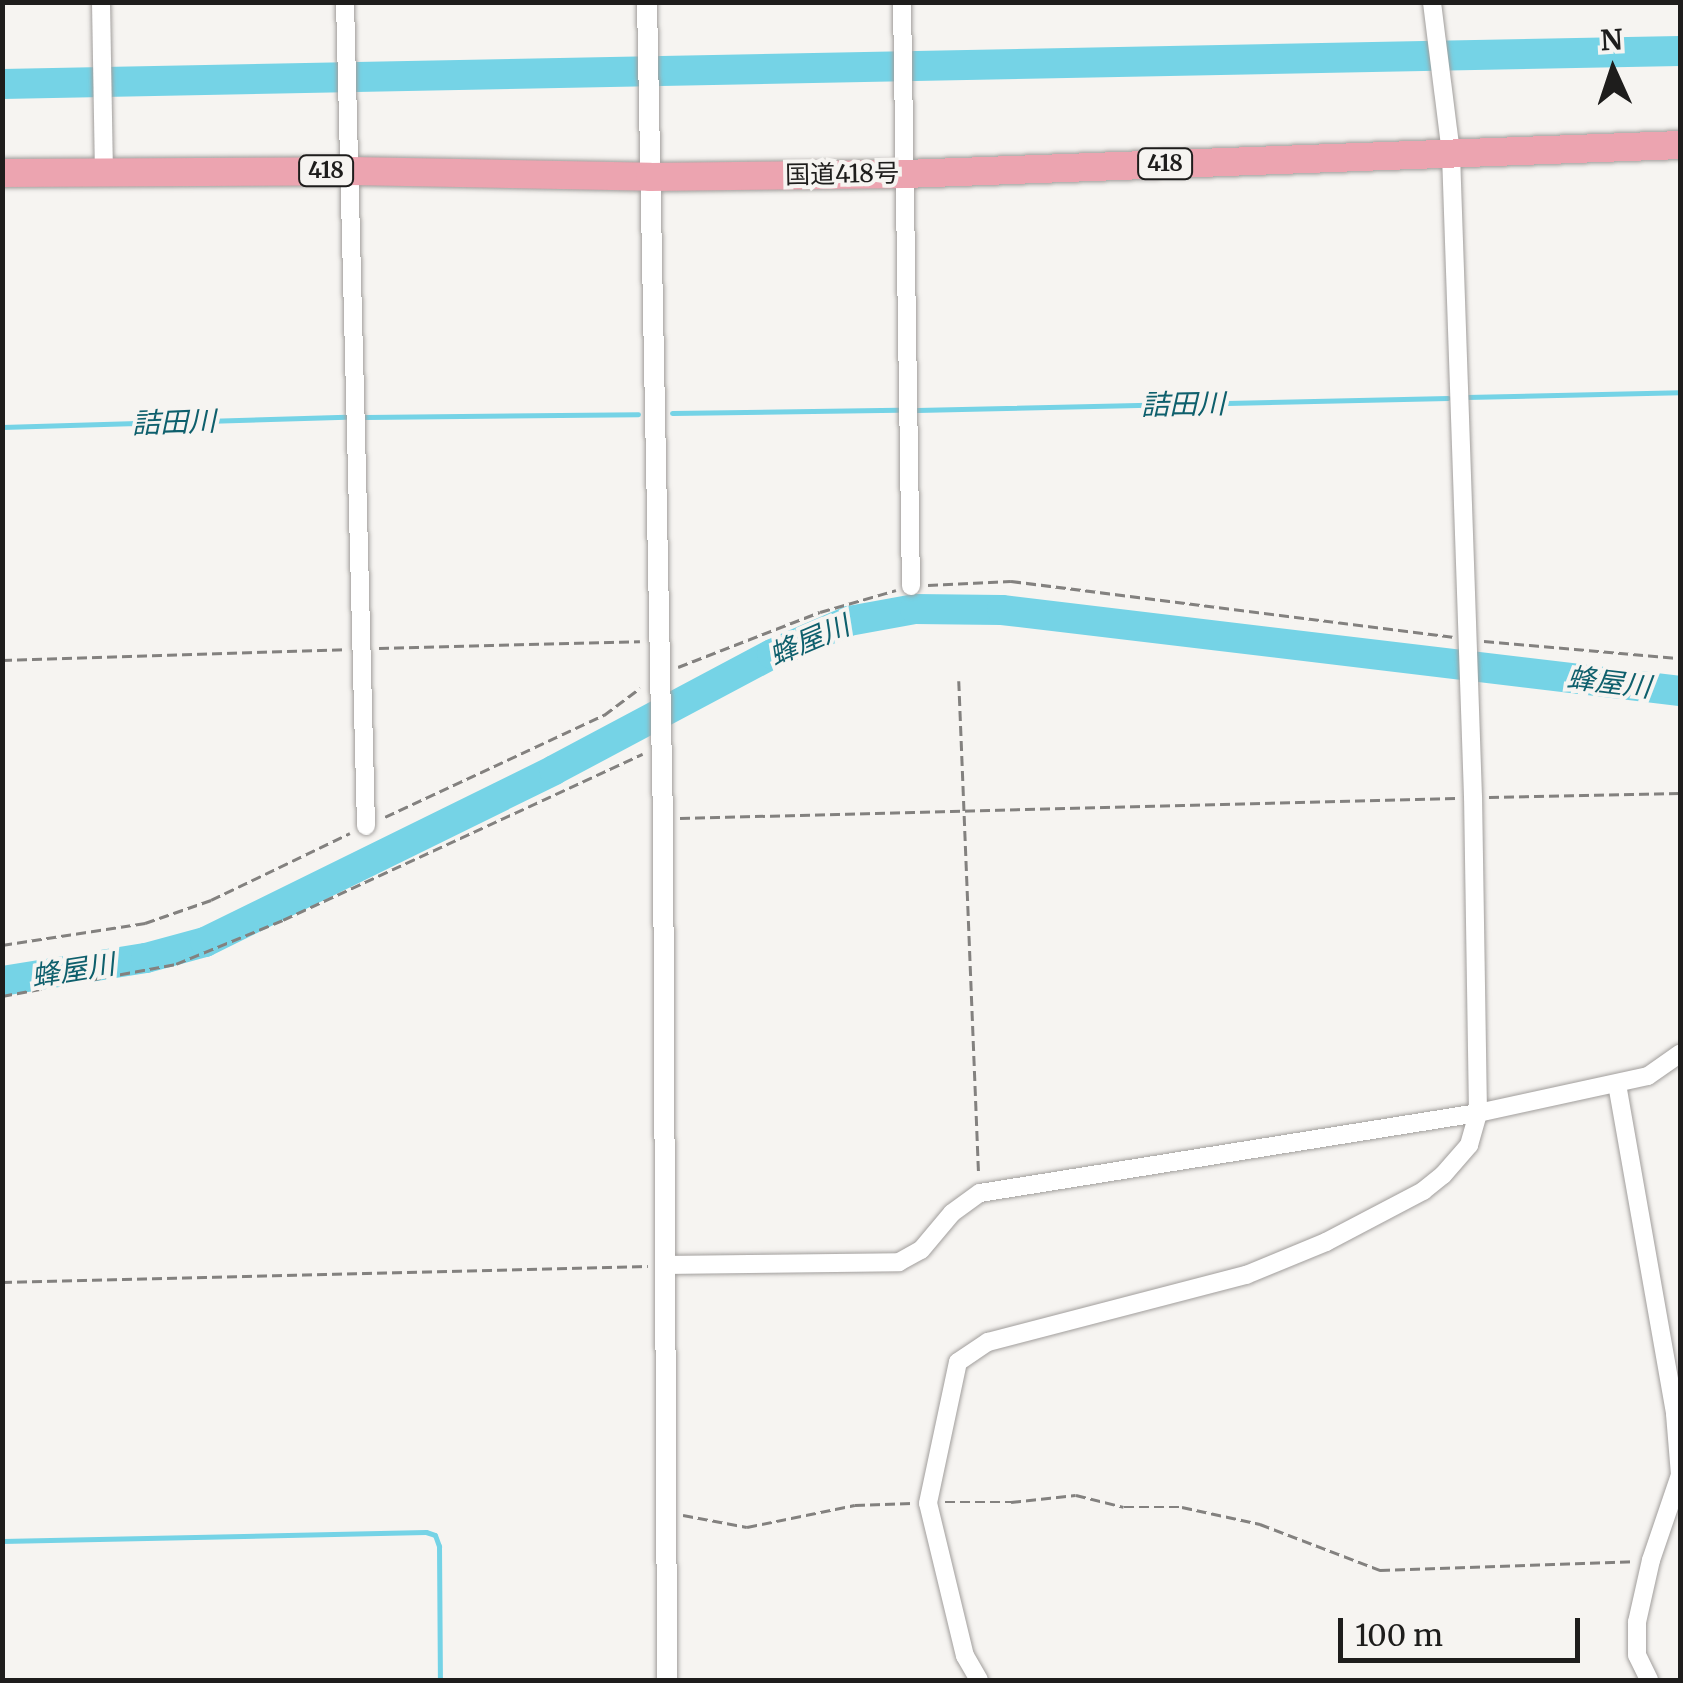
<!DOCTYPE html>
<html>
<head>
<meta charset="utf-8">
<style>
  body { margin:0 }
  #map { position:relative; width:1683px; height:1683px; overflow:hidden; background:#f6f4f1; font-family:Merriweather,"Noto Sans JP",serif }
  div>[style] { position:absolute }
  .stream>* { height:5px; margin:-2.5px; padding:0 2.5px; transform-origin:2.5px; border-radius:2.5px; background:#75d3e6 }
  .river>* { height:30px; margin:-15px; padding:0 15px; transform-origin:15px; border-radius:15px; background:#75d3e6 }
  .path>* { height:2.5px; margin-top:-1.25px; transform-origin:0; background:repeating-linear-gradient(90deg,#83817f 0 10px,transparent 0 15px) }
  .roads { filter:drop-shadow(0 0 2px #a19e9c) drop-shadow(0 0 2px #a19e9c) }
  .minor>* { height:18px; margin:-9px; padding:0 9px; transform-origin:9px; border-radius:9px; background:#fff }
  .tertiary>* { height:20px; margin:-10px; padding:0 10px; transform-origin:10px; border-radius:10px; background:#fff }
  .trunk>* { height:28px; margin:-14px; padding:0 14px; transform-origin:14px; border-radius:14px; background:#eca4b0 }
  span { translate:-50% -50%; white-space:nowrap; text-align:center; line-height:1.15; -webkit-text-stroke:8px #f6f4f1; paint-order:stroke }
  .shield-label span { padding:2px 8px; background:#f6f4f1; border:2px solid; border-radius:8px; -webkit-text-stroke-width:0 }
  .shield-label { font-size:22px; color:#1e1d1c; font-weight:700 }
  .street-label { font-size:25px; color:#1e1d1c }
  .water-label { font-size:28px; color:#0e5f6c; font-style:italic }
  .frame { position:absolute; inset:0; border:5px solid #1e1d1c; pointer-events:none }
  .north { position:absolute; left:1563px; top:20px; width:100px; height:100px; -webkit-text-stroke:8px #f6f4f1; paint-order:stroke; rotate:357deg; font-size:28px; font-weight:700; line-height:40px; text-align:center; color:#1e1d1c }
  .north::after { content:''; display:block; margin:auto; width:35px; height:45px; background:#1e1d1c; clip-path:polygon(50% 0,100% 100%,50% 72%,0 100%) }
  .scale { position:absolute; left:1338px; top:1618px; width:242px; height:45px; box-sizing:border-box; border:5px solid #1e1d1c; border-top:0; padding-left:12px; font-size:30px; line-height:35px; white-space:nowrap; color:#1e1d1c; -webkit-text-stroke:8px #f6f4f1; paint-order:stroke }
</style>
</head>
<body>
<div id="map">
  <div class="stream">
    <i style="left:1466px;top:397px;width:214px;rotate:-1.3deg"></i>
    <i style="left:917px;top:410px;width:531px;rotate:-1.29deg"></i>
    <i style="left:672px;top:413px;width:226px;rotate:-0.8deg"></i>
    <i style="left:365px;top:417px;width:273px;rotate:-0.6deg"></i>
    <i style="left:2px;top:427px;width:344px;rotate:-1.7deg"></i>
    <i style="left:2px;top:1541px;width:424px;rotate:-1.2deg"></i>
    <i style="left:426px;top:1532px;width:9px;rotate:18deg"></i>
    <i style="left:435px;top:1535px;width:12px;rotate:70deg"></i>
    <i style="left:439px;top:1546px;width:134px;rotate:89.6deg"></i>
  </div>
  <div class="river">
    <i style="left:2px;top:84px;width:1678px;rotate:-1.13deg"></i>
    <i style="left:2px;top:981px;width:146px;rotate:-9.1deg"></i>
    <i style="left:146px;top:958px;width:61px;rotate:-15.2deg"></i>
    <i style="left:205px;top:942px;width:389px;rotate:-26.2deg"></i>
    <i style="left:554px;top:770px;width:247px;rotate:-28deg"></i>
    <i style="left:772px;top:654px;width:84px;rotate:-23.2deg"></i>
    <i style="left:849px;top:621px;width:67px;rotate:-10.3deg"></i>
    <i style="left:915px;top:609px;width:87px;rotate:0.7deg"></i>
    <i style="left:1002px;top:610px;width:683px;rotate:6.81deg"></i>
  </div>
  <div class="path">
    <i style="left:928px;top:585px;width:83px;rotate:-2.8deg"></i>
    <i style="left:1011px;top:581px;width:445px;rotate:7.2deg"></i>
    <i style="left:1484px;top:641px;width:197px;rotate:5deg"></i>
    <i style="left:379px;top:648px;width:261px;rotate:-1.5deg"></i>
    <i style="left:2px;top:660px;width:344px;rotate:-1.8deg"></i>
    <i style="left:678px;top:667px;width:152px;rotate:-21.2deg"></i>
    <i style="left:820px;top:612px;width:79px;rotate:-16.1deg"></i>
    <i style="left:959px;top:681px;width:493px;rotate:87.7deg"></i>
    <i style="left:1489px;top:797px;width:191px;rotate:-1.2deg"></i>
    <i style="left:385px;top:817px;width:242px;rotate:-25deg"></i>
    <i style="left:604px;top:715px;width:45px;rotate:-36.9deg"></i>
    <i style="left:680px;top:818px;width:776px;rotate:-1.48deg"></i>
    <i style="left:2px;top:945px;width:145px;rotate:-8.7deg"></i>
    <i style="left:145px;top:923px;width:70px;rotate:-19.2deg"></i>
    <i style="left:211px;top:900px;width:154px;rotate:-25.7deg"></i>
    <i style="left:2px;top:996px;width:177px;rotate:-10.4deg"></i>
    <i style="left:176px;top:964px;width:116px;rotate:-22.4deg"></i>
    <i style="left:283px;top:920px;width:396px;rotate:-24.8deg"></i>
    <i style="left:2px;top:1282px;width:646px;rotate:-1.42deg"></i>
    <i style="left:945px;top:1502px;width:66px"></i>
    <i style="left:1011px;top:1502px;width:65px;rotate:-6.1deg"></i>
    <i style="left:1076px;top:1495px;width:49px;rotate:14deg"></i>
    <i style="left:1124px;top:1507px;width:58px"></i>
    <i style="left:1182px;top:1507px;width:80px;rotate:12.3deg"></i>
    <i style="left:1260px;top:1524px;width:129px;rotate:21deg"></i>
    <i style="left:1380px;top:1570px;width:254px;rotate:-2deg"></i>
    <i style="left:683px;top:1515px;width:65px;rotate:10.6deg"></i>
    <i style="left:747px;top:1527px;width:110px;rotate:-11.5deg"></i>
    <i style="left:855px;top:1505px;width:57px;rotate:-2deg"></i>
  </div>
  <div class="roads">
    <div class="minor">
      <i style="left:101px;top:2px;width:169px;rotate:89deg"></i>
      <i style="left:345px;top:2px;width:824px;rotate:88.54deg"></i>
      <i style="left:902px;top:2px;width:584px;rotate:89.12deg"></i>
      <i style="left:1617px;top:1084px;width:335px;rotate:80deg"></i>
      <i style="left:1675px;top:1414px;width:61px;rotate:85.3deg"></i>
      <i style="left:1680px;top:1475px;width:90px;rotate:108.8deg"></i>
      <i style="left:1651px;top:1560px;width:64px;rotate:102.7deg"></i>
      <i style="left:1637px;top:1622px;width:33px;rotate:90deg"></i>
      <i style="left:1637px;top:1655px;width:28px;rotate:64deg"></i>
      <i style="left:664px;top:1265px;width:235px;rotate:-0.7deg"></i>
      <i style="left:899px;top:1262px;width:25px;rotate:-29deg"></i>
      <i style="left:921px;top:1250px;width:48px;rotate:-50deg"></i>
      <i style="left:952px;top:1213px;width:34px;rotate:-36deg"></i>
      <i style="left:980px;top:1193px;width:504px;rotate:-9.13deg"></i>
      <i style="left:1478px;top:1113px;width:174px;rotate:-12.3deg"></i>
      <i style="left:1648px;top:1076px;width:39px;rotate:-35deg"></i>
      <i style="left:979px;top:1680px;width:28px;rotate:-120deg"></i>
      <i style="left:965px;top:1656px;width:157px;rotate:-103.6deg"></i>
      <i style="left:928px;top:1503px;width:144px;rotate:-78deg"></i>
      <i style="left:958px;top:1362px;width:36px;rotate:-34deg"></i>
      <i style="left:988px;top:1342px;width:267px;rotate:-14.6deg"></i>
      <i style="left:1246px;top:1275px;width:87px;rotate:-22.4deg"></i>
      <i style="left:1326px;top:1242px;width:110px;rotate:-27.7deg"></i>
      <i style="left:1423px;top:1191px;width:26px;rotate:-39deg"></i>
      <i style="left:1443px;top:1175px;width:40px;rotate:-49deg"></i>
      <i style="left:1469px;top:1145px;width:33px;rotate:-74deg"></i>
      <i style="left:1478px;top:1113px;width:316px;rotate:-90.9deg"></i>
      <i style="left:1473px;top:797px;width:644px;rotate:-91.96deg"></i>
      <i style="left:1451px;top:153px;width:152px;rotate:-97.2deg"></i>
    </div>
    <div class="tertiary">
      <i style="left:647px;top:2px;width:816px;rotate:88.88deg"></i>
      <i style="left:663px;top:818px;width:862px;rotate:89.73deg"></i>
    </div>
    <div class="trunk">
      <i style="left:2px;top:173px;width:349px;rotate:-0.3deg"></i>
      <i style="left:351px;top:171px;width:299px;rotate:1.1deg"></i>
      <i style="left:650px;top:177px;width:255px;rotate:-0.7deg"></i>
      <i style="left:905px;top:174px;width:776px;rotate:-2.14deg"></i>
    </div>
  </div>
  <div class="shield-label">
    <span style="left:1165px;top:164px">418</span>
    <span style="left:326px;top:171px">418</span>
  </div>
  <div class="street-label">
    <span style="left:842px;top:174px;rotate:-1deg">国道418号</span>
  </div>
  <div class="water-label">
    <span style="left:1183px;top:404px;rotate:-1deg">詰田川</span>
    <span style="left:174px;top:422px;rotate:-2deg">詰田川</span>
    <span style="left:809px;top:640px;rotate:-23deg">蜂屋川</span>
    <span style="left:1609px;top:682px;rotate:7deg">蜂屋川</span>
    <span style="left:73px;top:970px;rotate:-9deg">蜂屋川</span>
  </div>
  <div class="frame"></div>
  <div class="north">N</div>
  <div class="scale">100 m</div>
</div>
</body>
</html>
